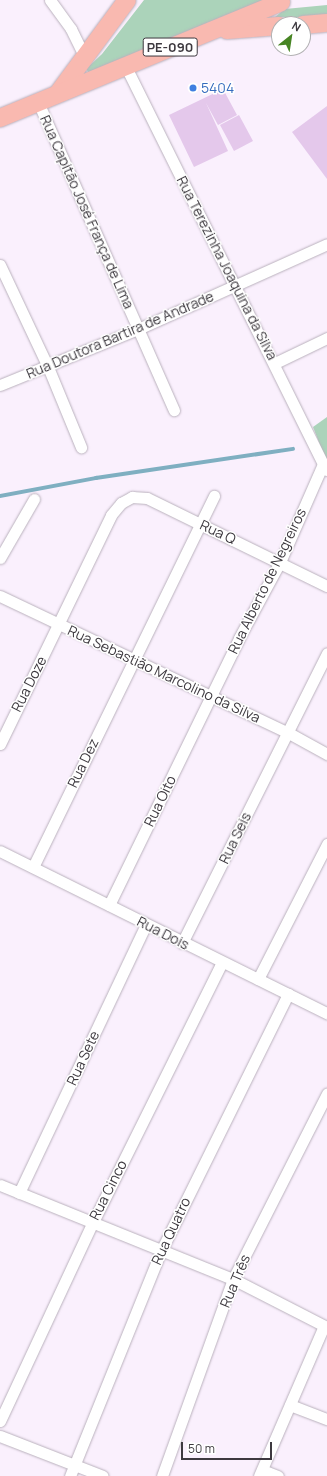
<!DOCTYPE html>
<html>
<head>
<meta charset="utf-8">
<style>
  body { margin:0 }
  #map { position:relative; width:327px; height:1476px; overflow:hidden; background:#faf0fd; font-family:Manrope,sans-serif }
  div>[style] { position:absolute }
  .green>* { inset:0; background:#abd3ba }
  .stream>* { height:3.5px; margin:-1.75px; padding:0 1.75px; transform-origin:1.75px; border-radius:1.75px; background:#7fafc1 }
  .building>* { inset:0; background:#e4c8eb }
  .roads { filter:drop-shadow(0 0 1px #bab1bd) drop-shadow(0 0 1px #bab1bd) }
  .street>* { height:11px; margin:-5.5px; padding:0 5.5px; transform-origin:5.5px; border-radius:5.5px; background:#fff }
  .primary>* { height:18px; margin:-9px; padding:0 9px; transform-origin:9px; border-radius:9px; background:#f9b9b0 }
  .dots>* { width:11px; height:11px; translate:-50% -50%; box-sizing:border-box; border:2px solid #fff; border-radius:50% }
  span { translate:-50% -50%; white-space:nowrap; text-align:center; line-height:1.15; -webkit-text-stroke:3px #fff; paint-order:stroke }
  .shield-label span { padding:1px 3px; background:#fff; border:1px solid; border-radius:3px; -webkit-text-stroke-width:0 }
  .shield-label { font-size:13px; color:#3d393f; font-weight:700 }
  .shop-label { font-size:14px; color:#366cbe }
  .left { translate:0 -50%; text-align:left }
  .street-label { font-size:14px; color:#3d393f }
  .north { position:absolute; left:271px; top:16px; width:40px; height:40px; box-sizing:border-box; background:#fff; border:1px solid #b1b0b2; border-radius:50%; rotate:30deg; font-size:11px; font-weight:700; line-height:16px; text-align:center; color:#3d393f }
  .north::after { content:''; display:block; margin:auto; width:14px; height:18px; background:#478524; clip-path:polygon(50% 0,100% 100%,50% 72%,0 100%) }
  .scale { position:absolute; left:181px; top:1442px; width:91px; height:18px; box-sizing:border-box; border:2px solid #3d393f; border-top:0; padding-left:5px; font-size:12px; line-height:14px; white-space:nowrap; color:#3d393f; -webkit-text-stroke:3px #fff; paint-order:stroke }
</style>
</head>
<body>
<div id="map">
  <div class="green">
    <i style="clip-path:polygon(144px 0,267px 0,89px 73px,86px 69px,102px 54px)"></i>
    <i style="clip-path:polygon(327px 5px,327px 17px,275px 17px,285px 9px)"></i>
    <i style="clip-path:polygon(327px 417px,327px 463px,313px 427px)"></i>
  </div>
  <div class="stream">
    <i style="left:0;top:496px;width:98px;rotate:-10.6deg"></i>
    <i style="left:96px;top:478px;width:199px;rotate:-8.4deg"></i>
  </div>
  <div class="building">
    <i style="clip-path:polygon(223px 89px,237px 115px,218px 125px,206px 103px,228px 151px,194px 167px,169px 115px)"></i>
    <i style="clip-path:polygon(327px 106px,327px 179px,292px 132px)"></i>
    <i style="clip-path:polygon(239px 115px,253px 141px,234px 151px,220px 125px)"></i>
  </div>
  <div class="roads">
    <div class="street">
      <i style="left:50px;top:0;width:36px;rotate:54deg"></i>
      <i style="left:71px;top:29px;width:30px;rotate:64deg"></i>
      <i style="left:125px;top:65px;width:452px;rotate:63.6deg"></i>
      <i style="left:38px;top:102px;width:337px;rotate:66.2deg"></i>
      <i style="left:0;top:265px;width:113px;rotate:64.8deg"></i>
      <i style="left:48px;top:367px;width:87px;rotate:67.6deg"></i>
      <i style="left:275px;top:363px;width:58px;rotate:-25.7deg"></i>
      <i style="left:0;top:385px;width:149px;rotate:-22.1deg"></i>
      <i style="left:138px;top:329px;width:207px;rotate:-24.2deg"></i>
      <i style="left:0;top:558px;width:68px;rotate:-60deg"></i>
      <i style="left:0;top:596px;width:318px;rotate:25.4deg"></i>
      <i style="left:287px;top:732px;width:46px;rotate:28.8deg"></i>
      <i style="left:0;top:744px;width:254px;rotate:-64.1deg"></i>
      <i style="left:111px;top:515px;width:16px;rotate:-50deg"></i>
      <i style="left:121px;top:503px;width:13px;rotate:-29deg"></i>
      <i style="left:132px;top:497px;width:15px;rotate:4deg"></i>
      <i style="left:147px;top:498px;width:200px;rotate:26.1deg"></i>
      <i style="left:0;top:851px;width:365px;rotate:26.4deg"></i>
      <i style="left:33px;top:867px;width:413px;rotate:-64deg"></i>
      <i style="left:109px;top:905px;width:297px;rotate:-64deg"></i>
      <i style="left:239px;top:638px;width:86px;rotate:-61.7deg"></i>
      <i style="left:280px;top:562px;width:107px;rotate:-66.3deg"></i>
      <i style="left:182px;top:943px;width:324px;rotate:-63.4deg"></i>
      <i style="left:258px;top:979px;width:152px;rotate:-62.9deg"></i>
      <i style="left:0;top:1185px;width:251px;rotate:22deg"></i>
      <i style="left:233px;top:1279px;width:106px;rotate:27.1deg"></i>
      <i style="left:19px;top:1193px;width:297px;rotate:-64.7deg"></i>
      <i style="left:290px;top:1405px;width:40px;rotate:21deg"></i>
      <i style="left:0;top:1421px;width:217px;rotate:-65deg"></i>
      <i style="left:92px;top:1224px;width:292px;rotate:-63.6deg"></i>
      <i style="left:0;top:1436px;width:110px;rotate:21.2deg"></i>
      <i style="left:262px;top:1470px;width:17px;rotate:21deg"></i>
      <i style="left:70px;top:1476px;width:243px;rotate:-68deg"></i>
      <i style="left:161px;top:1251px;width:287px;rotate:-63.7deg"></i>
      <i style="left:162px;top:1476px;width:209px;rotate:-70.2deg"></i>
      <i style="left:233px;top:1279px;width:208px;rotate:-63.1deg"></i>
      <i style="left:259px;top:1476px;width:163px;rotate:-66.6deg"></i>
    </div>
    <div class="primary">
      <i style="left:303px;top:25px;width:24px;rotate:-5deg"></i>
      <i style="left:227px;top:30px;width:52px;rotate:-4.4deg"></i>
      <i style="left:59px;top:92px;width:114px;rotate:-53.5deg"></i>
      <i style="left:0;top:118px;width:304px;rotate:-22.4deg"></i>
    </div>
  </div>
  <div class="dots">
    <i style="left:193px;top:88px;background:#3f7fe0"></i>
  </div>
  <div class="shield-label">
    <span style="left:170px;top:47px">PE-090</span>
  </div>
  <div class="shop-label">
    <span class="left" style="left:201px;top:88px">5404</span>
  </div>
  <div class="street-label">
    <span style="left:87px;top:212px;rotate:66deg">Rua Capitão José França de Lima</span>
    <span style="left:227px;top:268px;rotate:63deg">Rua Terezinha Joaquina da Silva</span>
    <span style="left:120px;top:335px;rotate:-23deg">Rua Doutora Bartira de Andrade</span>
    <span style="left:218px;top:532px;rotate:25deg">Rua Q</span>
    <span style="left:267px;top:581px;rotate:-64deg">Rua Alberto de Negreiros</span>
    <span style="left:164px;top:674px;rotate:25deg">Rua Sebastião Marcolino da Silva</span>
    <span style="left:29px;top:684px;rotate:-63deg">Rua Doze</span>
    <span style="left:83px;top:763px;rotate:-64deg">Rua Dez</span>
    <span style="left:160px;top:801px;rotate:-64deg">Rua Oito</span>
    <span style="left:235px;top:838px;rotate:-64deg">Rua Seis</span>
    <span style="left:163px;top:933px;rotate:27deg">Rua Dois</span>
    <span style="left:83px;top:1058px;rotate:-65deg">Rua Sete</span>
    <span style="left:108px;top:1190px;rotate:-63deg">Rua Cinco</span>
    <span style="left:171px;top:1231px;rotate:-65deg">Rua Quatro</span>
    <span style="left:235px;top:1281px;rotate:-67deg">Rua Três</span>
  </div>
  <div class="north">N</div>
  <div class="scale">50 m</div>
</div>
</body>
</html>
